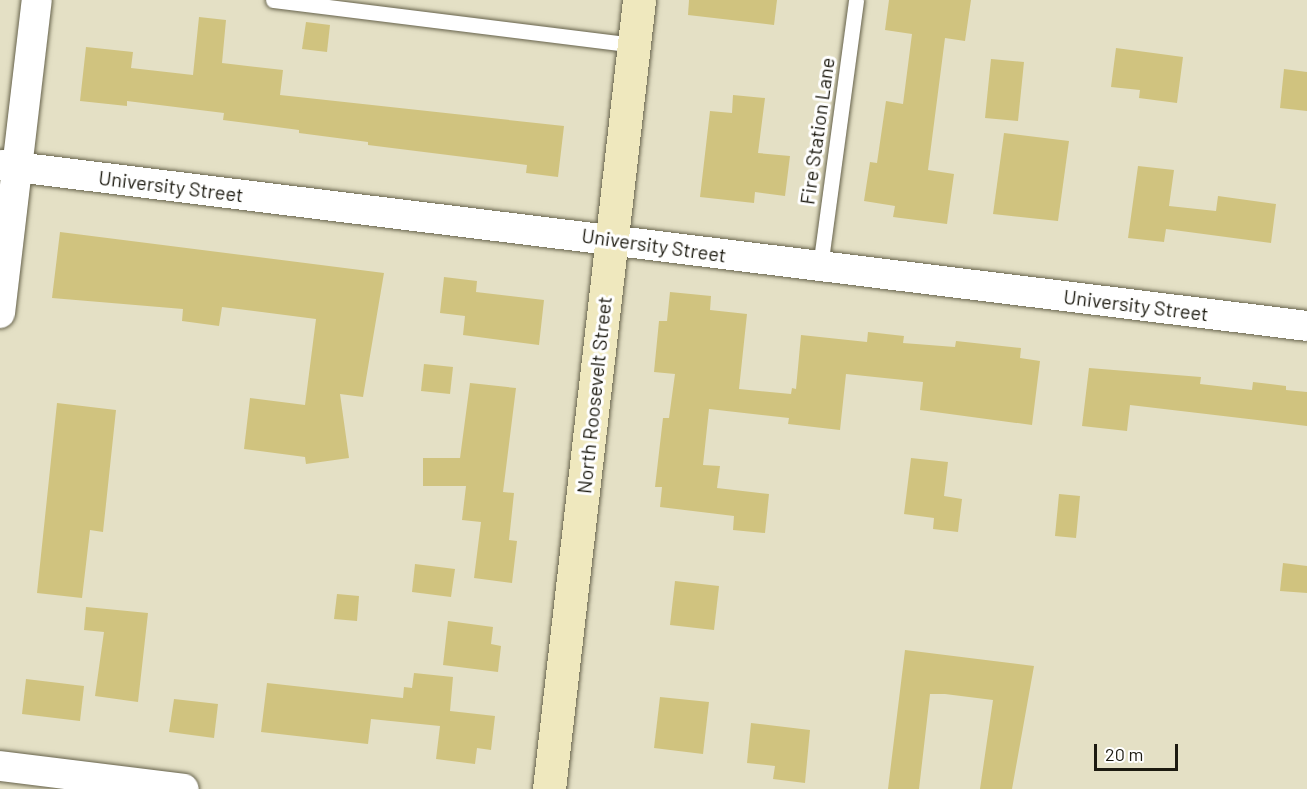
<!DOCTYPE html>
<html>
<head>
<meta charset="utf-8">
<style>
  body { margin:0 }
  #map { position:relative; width:1307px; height:789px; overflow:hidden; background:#e4e0c5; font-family:Barlow,sans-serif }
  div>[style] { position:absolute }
  .building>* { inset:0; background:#d0c37f }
  .roads { filter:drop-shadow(0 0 2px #66624b) drop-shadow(0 0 2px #66624b) }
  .service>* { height:15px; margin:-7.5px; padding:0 7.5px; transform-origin:7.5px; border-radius:7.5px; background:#fff }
  .minor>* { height:30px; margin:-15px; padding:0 15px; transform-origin:15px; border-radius:15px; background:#fff }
  .secondary>* { height:33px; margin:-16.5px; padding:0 16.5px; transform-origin:16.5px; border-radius:16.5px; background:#efe8be }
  span { translate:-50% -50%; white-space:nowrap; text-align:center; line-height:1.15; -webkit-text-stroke:6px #fff; paint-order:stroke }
  .street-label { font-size:20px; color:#1c1a10 }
  .scale { position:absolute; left:1094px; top:744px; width:84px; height:27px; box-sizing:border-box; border:3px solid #1c1a10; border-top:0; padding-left:8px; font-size:18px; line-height:21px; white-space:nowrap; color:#1c1a10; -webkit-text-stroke:4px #fff; paint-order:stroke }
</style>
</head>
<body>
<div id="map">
  <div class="building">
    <i style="clip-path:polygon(689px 0,777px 0,774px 25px,688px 15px)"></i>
    <i style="clip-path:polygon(889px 0,971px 0,965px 41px,945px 38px,928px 170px,954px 174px,947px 224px,893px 217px,895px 206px,864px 201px,870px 162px,877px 163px,886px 101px,903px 104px,912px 34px,885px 30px)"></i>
    <i style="clip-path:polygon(199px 17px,226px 20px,222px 63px,283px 70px,280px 95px,564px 126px,558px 177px,526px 173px,527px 165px,368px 145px,368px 142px,299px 133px,299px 130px,223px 120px,224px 113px,127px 101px,127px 106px,80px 101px,86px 47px,133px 52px,131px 68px,193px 75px)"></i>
    <i style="clip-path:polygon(306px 22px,330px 25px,327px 52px,302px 49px)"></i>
    <i style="clip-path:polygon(1116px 48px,1183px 57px,1177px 103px,1139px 98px,1140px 90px,1111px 87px)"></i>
    <i style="clip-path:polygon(991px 59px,1024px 62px,1018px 121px,985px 118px)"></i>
    <i style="clip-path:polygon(1284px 69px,1307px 72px,1307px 111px,1280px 108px)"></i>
    <i style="clip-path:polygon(733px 95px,765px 98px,758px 153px,790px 156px,785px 196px,755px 192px,754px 203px,700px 197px,710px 111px,732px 113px)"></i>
    <i style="clip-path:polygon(1004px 133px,1069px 141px,1058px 221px,993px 214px)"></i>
    <i style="clip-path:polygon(1138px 166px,1174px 170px,1169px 206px,1216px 211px,1218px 196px,1276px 204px,1271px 243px,1166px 229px,1164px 242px,1128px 238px)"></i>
    <i style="clip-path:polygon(60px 232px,384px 273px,363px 397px,340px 394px,349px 458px,306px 464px,305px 457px,244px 449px,250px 398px,305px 405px,316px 319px,222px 307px,219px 326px,182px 321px,183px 309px,52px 298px)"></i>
    <i style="clip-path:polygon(444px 277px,477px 281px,476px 292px,544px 300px,539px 345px,463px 335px,465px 316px,440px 313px)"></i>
    <i style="clip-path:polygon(670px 292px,711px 296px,710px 310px,747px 314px,739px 389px,791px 394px,792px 388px,796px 389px,801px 335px,867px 342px,868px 332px,904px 336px,903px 343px,955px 347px,956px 341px,1021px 348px,1020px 358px,1040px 361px,1032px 425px,920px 410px,923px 382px,846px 374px,840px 430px,788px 424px,789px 418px,709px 409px,703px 465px,720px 466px,717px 488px,769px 494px,765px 533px,733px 530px,734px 516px,660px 507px,662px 487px,655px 487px,663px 418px,669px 418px,675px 374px,654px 372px,659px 321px,667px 321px)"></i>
    <i style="clip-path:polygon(424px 364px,453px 367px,450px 394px,421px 391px)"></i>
    <i style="clip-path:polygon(1089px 368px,1201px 377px,1200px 384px,1252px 390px,1253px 382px,1286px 386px,1286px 390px,1307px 392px,1307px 426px,1130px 405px,1127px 431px,1082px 426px)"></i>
    <i style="clip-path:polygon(470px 383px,516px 388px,503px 492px,514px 493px,509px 540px,517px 541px,512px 583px,474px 578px,481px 522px,462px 520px,466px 486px,423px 486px,423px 458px,460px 458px)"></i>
    <i style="clip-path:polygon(57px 403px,116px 410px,103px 532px,90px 530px,82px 598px,37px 593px)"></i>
    <i style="clip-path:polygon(911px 458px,948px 462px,944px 496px,962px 499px,958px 532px,933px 529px,934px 518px,904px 514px)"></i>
    <i style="clip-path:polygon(1059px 494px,1080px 496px,1076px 538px,1055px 536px)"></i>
    <i style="clip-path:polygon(1283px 563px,1307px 566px,1307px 593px,1280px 591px)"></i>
    <i style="clip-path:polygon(415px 564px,455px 569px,451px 597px,412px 592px)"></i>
    <i style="clip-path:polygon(675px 581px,719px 586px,714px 630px,670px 625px)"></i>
    <i style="clip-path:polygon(337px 594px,359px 596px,357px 621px,334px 619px)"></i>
    <i style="clip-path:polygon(86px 607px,148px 613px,138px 702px,95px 696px,104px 632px,84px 630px)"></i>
    <i style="clip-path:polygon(448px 621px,493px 627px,491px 644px,501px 646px,498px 672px,443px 665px)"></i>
    <i style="clip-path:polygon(905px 650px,1034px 666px,1012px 789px,980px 789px,993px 700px,945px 694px,930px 694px,919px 789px,888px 789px)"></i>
    <i style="clip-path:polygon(414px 673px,453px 677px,450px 711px,495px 716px,491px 750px,477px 748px,475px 764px,436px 759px,440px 726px,371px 719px,368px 744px,261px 732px,267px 683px,403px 698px,404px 687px,412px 688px)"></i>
    <i style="clip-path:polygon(26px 679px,84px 686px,80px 721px,22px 714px)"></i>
    <i style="clip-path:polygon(660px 697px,709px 702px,703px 754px,654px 748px)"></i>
    <i style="clip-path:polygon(174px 699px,218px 704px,214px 738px,169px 732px)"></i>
    <i style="clip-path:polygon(751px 723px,810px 730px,805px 783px,773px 779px,775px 766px,747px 763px)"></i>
  </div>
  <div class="roads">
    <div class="service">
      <i style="left:273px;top:0;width:364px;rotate:7.1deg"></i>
      <i style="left:820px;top:267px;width:269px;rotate:-82.3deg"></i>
    </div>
    <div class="minor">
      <i style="left:0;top:165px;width:1317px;rotate:7.02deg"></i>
      <i style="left:0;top:313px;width:315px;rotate:-83.3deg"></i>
      <i style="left:0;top:766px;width:185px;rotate:7.1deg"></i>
    </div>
    <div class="secondary">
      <i style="left:549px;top:789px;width:794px;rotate:-83.49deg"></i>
    </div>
  </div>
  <div class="street-label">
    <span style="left:817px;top:131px;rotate:-82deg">Fire Station Lane</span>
    <span style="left:171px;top:186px;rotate:7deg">University Street</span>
    <span style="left:654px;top:245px;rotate:8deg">University Street</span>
    <span style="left:1136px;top:305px;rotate:7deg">University Street</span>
    <span style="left:594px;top:395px;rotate:-84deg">North Roosevelt Street</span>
  </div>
  <div class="scale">20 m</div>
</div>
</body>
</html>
